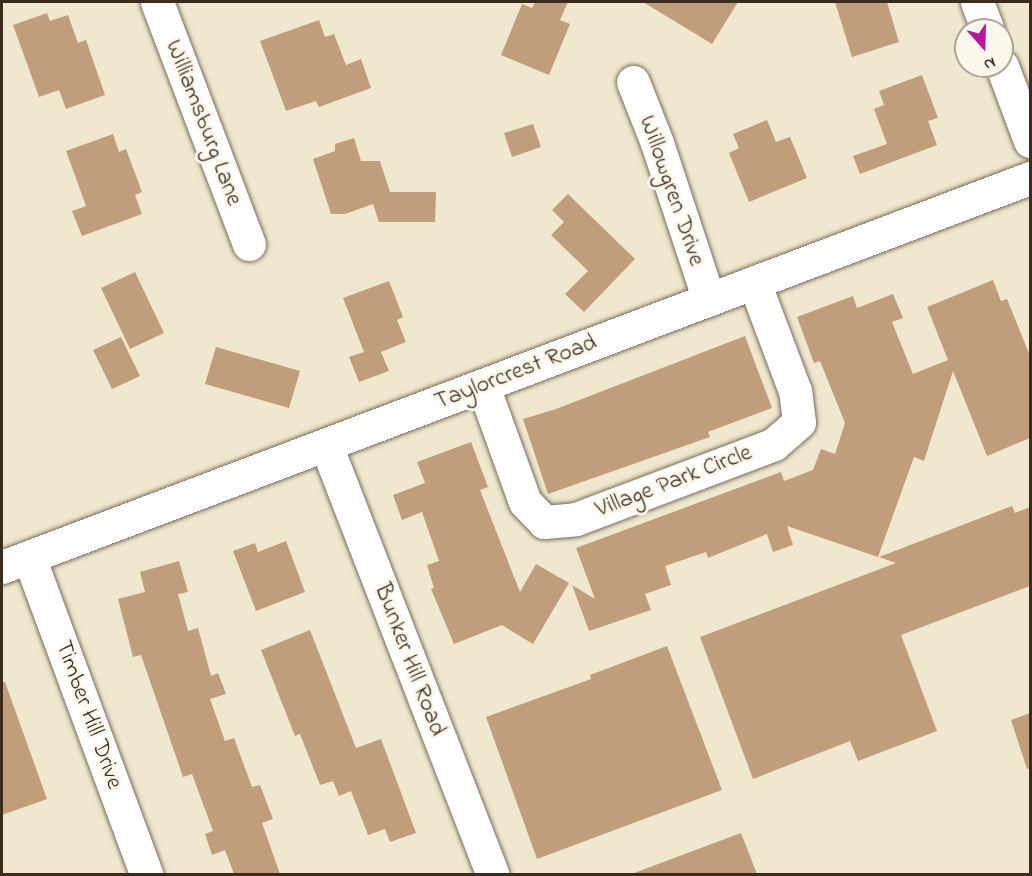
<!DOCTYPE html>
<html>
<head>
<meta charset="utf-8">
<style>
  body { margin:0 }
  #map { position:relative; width:1032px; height:876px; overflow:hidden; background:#f0e8ce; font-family:"Indie Flower",sans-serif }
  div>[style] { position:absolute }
  .building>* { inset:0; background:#c19e7b }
  .roads { filter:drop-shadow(0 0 2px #7a6c5c) drop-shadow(0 0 2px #7a6c5c) }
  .minor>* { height:33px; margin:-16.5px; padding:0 16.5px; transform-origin:16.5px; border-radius:16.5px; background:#fff }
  span { translate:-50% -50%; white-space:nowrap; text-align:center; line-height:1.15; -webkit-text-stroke:6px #fbf7ec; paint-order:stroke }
  .street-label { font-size:24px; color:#3b2a1e }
  .frame { position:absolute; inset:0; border:3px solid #3b2a1e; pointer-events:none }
  .north { position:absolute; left:954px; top:18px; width:60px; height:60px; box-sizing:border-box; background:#fbf7ec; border:2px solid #aea59a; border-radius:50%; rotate:160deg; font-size:16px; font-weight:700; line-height:24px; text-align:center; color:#3b2a1e }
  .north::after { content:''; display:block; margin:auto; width:21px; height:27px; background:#b5179e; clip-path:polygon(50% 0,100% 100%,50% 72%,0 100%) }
</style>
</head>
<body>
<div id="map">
  <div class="building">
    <i style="clip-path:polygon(535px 2px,568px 2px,560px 20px,570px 24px,549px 75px,501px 55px,522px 4px,532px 8px)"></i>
    <i style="clip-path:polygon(643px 2px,738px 2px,712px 44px)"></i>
    <i style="clip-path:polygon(835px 2px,887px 2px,899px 42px,852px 57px)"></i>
    <i style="clip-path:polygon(47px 13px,50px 21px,68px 15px,78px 43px,86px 40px,105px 95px,66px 109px,59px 90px,39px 97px,13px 25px)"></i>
    <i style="clip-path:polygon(319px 20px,325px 37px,334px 34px,346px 65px,361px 59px,371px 88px,319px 107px,316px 101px,286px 111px,260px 41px)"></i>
    <i style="clip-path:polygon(922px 75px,938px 118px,928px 121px,937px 145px,860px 174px,853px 156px,887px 144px,874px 109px,884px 105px,879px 91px)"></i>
    <i style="clip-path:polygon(767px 120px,776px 142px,790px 137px,807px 178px,749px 202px,729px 153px,739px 148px,733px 134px)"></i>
    <i style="clip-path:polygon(533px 124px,541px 147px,512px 157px,504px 133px)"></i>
    <i style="clip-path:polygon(113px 134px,119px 152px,126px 149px,142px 192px,135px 195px,142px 214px,82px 236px,72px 211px,86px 206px,66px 151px)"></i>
    <i style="clip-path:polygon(354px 138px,361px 161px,380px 161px,390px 192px,436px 192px,435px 222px,379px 222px,373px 204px,345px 214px,331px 214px,313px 159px,335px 151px,335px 144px)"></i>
    <i style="clip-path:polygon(568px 194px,635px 259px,584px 312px,565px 294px,588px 271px,551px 235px,564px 222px,552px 210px)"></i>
    <i style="clip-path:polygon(135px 272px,164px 333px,130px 349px,101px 288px)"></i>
    <i style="clip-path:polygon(993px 280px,1001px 301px,1007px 299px,1030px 356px,1030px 438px,987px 456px,953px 371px,924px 461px,914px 457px,878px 557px,787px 526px,793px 545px,773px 552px,767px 534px,708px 558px,706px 552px,665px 566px,671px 585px,645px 594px,651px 610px,589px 631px,572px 585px,595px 599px,576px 548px,781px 472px,784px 481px,813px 470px,821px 449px,835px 454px,845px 423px,820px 361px,814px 363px,797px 317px,853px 296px,857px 308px,893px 294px,903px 318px,892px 322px,913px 374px,948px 360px,927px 307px)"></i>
    <i style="clip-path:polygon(389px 281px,403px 317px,397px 320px,406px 342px,381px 352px,389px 371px,359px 382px,349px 357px,364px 352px,343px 298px)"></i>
    <i style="clip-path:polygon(745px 336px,772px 408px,708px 432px,710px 437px,548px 494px,523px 419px,556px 409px)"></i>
    <i style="clip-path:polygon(121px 337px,140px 376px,112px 389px,93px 350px)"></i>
    <i style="clip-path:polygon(216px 347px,300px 371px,289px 408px,205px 384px)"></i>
    <i style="clip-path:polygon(471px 442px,488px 487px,480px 490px,520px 592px,536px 564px,569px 583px,533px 644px,502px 625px,454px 644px,431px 589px,434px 588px,427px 565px,439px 561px,422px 512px,402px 520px,393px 495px,425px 483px,417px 462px)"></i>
    <i style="clip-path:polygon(1012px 506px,1015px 513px,1030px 507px,1030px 586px,901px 635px,937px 731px,858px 761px,850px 741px,753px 779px,700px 637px,896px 563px,879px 557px)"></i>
    <i style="clip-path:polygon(286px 541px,305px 592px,256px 611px,233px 551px,255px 543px,258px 552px)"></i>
    <i style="clip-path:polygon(179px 561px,188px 592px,178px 594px,188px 631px,198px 628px,211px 676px,218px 673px,226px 694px,210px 699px,225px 741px,234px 738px,252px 787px,260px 785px,273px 819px,262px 823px,280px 874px,234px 874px,225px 850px,212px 855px,205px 834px,213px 831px,192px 774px,183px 777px,141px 655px,133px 657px,118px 599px,145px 592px,140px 572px)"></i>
    <i style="clip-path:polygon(310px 630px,356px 748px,381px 739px,416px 833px,390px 842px,385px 829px,368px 835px,351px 791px,339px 796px,333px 781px,320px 785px,300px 734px,295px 736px,261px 650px)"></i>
    <i style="clip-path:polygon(667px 646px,722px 790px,537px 859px,486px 717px,591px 679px,590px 675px)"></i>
    <i style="clip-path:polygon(2px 682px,5px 682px,47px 799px,2px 815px)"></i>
    <i style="clip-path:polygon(1030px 713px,1030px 768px,1027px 769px,1011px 720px)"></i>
    <i style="clip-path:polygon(741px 833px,757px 874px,635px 874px,634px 873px)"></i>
  </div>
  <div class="roads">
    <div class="minor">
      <i style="left:157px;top:2px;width:259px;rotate:69.2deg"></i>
      <i style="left:977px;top:2px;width:30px;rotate:69deg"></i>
      <i style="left:1002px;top:66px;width:80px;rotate:69.5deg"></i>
      <i style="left:633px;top:82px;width:66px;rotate:68.5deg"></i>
      <i style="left:657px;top:143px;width:165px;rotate:71.7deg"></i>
      <i style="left:483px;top:386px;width:123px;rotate:70.1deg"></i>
      <i style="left:525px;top:502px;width:28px;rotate:46deg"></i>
      <i style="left:544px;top:522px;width:32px;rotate:-5deg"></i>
      <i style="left:576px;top:519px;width:212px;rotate:-20.7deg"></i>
      <i style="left:774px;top:444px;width:33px;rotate:-41deg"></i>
      <i style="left:799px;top:422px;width:31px;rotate:-97deg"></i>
      <i style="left:795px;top:391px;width:116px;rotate:-110.6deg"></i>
      <i style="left:326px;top:445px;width:460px;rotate:68.8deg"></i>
      <i style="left:29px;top:557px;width:338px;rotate:69.7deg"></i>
      <i style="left:2px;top:567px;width:1099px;rotate:-20.73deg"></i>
    </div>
  </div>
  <div class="street-label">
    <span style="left:203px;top:123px;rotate:69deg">Williamsburg Lane</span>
    <span style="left:671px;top:191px;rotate:71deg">Willowgren Drive</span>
    <span style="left:516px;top:373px;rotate:-21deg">Taylorcrest Road</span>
    <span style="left:674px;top:482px;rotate:-21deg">Village Park Circle</span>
    <span style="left:409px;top:660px;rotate:69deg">Bunker Hill Road</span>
    <span style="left:88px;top:715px;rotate:70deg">Timber Hill Drive</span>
  </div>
  <div class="frame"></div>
  <div class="north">N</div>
</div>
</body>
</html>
